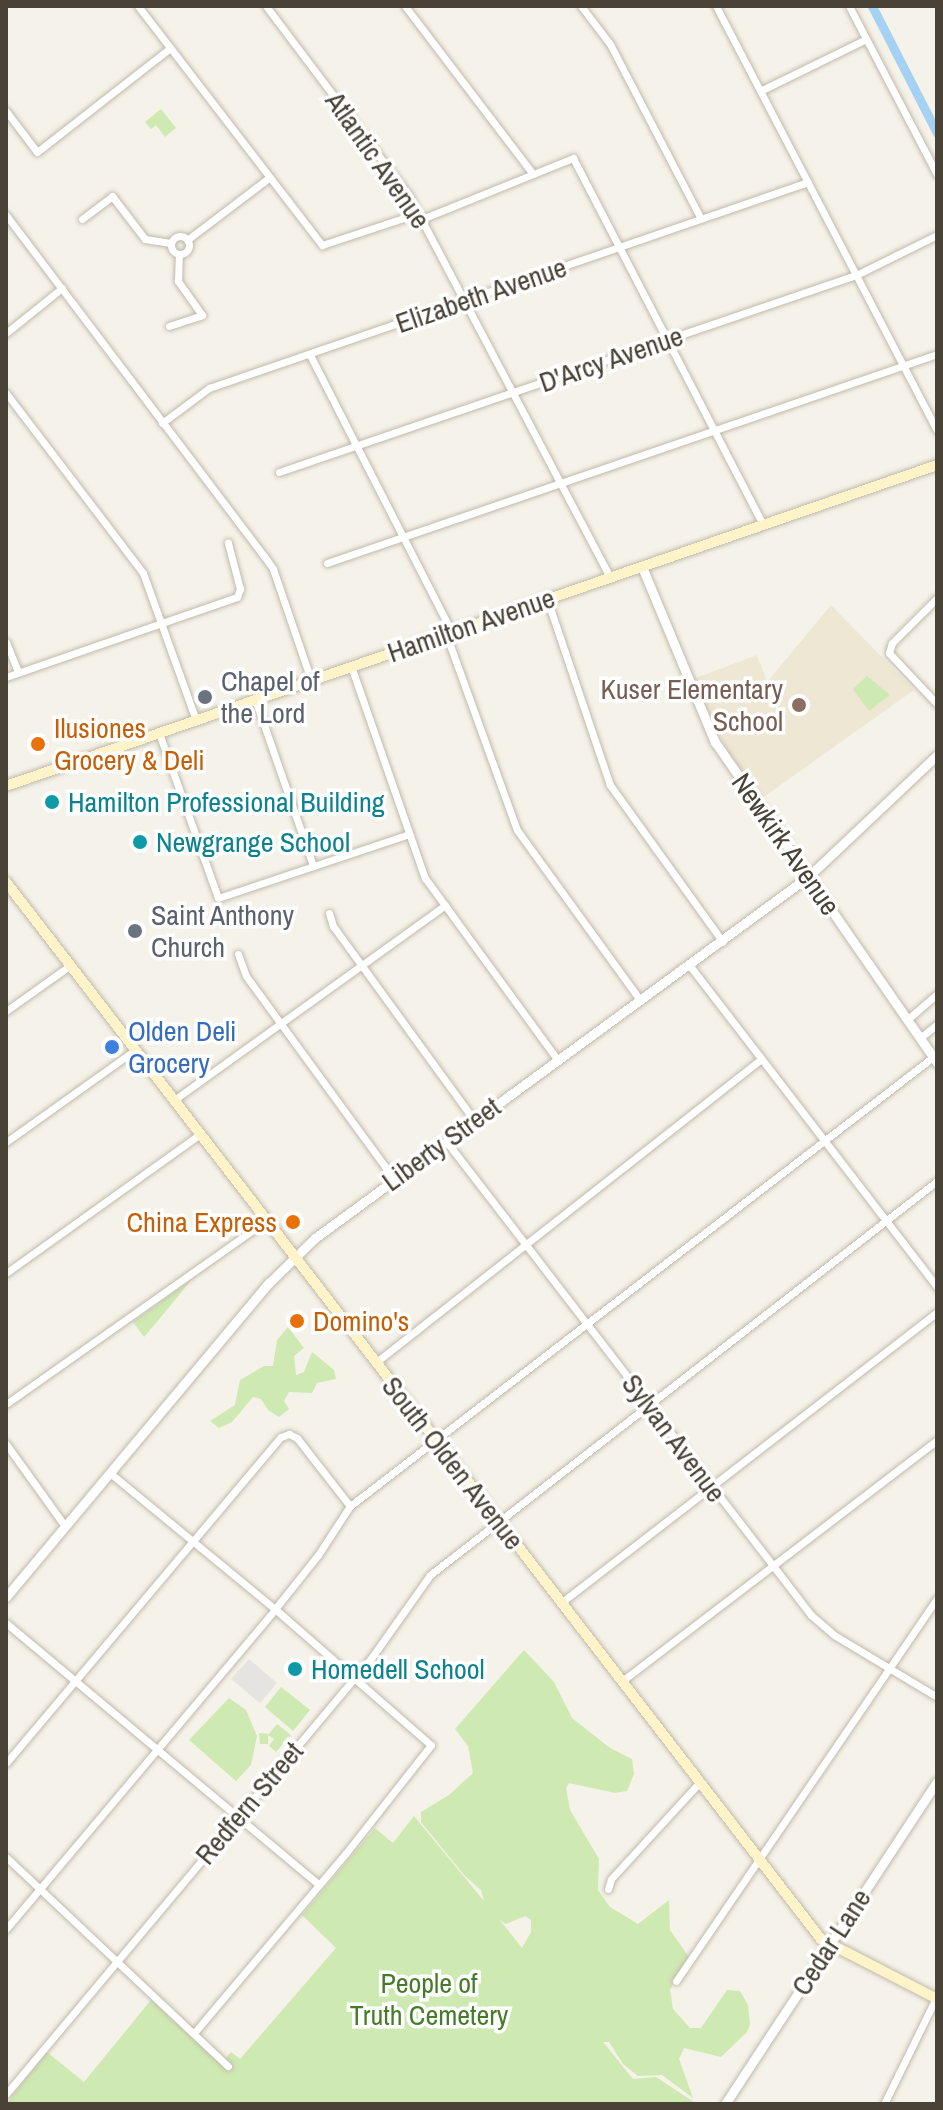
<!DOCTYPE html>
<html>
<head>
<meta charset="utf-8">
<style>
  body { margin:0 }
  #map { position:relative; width:943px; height:2110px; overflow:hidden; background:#f5f2e9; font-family:"Archivo Narrow",sans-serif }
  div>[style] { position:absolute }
  .education>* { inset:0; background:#eee7d3 }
  .green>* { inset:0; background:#cfe9b2 }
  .parking>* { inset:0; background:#e6e4e1 }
  .canal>* { height:9px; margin:-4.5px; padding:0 4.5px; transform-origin:4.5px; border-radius:4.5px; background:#a5d1f2 }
  .roads { filter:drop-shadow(0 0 2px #c1baab) drop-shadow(0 0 2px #c1baab) }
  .minor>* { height:7px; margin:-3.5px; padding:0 3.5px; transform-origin:3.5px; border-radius:3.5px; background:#fff }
  .minor>.ring { margin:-3.5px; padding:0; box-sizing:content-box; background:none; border:7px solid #fff; border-radius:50% }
  .tertiary>* { height:9px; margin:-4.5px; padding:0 4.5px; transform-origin:4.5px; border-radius:4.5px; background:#fff }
  .secondary>* { height:10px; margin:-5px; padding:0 5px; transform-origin:5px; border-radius:5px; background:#fff3c9 }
  .dots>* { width:22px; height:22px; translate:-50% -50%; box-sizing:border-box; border:4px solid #fff; border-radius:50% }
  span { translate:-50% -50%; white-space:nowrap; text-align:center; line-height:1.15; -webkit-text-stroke:7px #fff; paint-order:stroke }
  .street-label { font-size:28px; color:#494237 }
  .worship-label { font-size:28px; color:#5b616d }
  .left { translate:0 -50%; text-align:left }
  .education-label { font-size:28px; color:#785e54 }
  .right { translate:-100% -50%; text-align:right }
  .food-label { font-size:28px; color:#c56008 }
  .culture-label { font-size:28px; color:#0d838f }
  .shop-label { font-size:28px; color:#366cbe }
  .park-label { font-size:28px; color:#467c29 }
  .frame { position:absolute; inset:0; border:8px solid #494237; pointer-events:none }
</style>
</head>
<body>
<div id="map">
  <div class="education">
    <i style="clip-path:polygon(831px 605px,914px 690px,761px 799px,728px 751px,693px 679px,757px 655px,767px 682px)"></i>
  </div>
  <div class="green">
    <i style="clip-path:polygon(161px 109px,176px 128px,165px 137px,156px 125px,151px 129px,145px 122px)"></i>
    <i style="clip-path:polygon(867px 676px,890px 695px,869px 711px,853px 689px)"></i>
    <i style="clip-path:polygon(192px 1279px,161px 1317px,144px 1337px,133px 1322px)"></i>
    <i style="clip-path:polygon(288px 1327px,304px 1348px,294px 1356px,296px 1375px,304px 1372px,312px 1352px,334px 1370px,336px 1379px,317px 1383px,312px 1393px,289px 1392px,284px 1401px,289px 1409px,279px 1417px,268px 1410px,261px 1399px,253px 1397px,232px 1422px,219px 1428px,210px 1421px,235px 1405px,240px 1380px,264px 1366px,273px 1366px,277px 1340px)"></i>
    <i style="clip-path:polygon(evenodd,524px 1650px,554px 1682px,572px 1718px,610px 1748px,632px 1759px,634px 1774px,627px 1791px,615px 1793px,569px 1783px,566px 1788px,570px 1810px,599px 1859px,598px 1890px,610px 1907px,638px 1924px,669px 1900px,670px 1930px,689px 1957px,670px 1990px,673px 2009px,690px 2028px,701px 2028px,727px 1990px,740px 1991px,748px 2005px,750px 2025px,747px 2032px,721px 2057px,684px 2048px,679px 2059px,693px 2098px,662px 2075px,638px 2076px,623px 2064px,609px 2042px,603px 2042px,633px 2079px,656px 2077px,697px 2104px,6px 2104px,47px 2052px,84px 2082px,151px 2000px,221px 2064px,231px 2052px,240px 2059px,336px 1948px,302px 1915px,375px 1828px,393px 1843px,414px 1816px,484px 1901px,481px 1890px,464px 1875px,421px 1822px,421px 1812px,449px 1795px,473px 1773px,468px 1746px,455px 1729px,524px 1650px,525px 1916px,531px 1920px,531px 1932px,522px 1948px,499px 1919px,506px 1924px,525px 1916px)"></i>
    <i style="clip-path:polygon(281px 1687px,310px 1710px,293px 1731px,265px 1707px)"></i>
    <i style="clip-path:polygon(229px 1698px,246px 1710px,257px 1736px,251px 1765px,236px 1781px,189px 1740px)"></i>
    <i style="clip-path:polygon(277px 1724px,291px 1735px,276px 1752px,269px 1746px,274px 1739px,268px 1735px,268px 1744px,260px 1744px,259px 1733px,269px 1734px)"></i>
  </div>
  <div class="parking">
    <i style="clip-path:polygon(249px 1659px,277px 1683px,260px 1703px,231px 1679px)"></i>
  </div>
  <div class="canal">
    <i style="left:872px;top:6px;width:143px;rotate:62.9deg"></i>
  </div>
  <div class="roads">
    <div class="minor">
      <i style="left:138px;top:6px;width:302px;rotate:52.4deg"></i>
      <i style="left:322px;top:245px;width:102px;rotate:-18.3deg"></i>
      <i style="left:266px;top:6px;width:238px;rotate:53deg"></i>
      <i style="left:409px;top:196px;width:432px;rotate:62.2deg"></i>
      <i style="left:405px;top:6px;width:211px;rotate:52.7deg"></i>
      <i style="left:581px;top:6px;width:48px;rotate:52.7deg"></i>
      <i style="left:610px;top:44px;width:197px;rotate:62.5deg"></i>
      <i style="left:716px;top:6px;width:478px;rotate:62.5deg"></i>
      <i style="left:849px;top:6px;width:190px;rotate:62.4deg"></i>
      <i style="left:760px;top:91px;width:118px;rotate:-26.1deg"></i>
      <i style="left:6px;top:111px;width:51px;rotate:52.9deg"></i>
      <i style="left:37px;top:152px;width:169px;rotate:-38deg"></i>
      <i style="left:6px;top:215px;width:428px;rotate:52.9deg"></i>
      <i style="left:264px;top:556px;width:16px;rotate:55deg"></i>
      <i style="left:273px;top:569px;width:117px;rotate:71.1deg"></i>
      <i style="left:82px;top:219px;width:38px;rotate:-37deg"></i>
      <i style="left:112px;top:196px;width:54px;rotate:52.5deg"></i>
      <i style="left:145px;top:239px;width:26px;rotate:9deg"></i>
      <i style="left:422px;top:219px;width:163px;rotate:-22deg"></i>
      <i style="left:573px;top:158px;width:413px;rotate:62.6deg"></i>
      <i class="ring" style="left:171px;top:236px;width:11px;height:11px"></i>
      <i style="left:187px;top:240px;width:104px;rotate:-37.2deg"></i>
      <i style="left:169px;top:326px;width:35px;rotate:-18deg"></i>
      <i style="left:202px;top:315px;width:42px;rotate:-125.2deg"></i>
      <i style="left:178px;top:281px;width:26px;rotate:-88deg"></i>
      <i style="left:6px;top:333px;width:72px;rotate:-38.8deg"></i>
      <i style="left:310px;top:355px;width:311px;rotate:62.9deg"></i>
      <i style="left:6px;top:393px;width:226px;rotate:52.7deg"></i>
      <i style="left:143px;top:573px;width:156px;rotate:70.2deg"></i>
      <i style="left:162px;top:423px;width:59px;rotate:-36.7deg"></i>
      <i style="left:209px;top:388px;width:633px;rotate:-18.98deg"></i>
      <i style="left:279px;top:472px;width:610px;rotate:-18.85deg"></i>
      <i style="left:856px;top:275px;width:90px;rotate:-26.3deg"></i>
      <i style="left:327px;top:563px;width:645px;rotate:-18.91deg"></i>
      <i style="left:937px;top:598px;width:64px;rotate:135deg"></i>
      <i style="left:892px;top:643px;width:10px;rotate:107deg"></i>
      <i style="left:889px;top:653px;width:70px;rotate:46.7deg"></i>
      <i style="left:547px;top:599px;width:196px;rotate:71.3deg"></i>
      <i style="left:610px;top:785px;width:193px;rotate:54.3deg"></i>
      <i style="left:446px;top:634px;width:208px;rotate:70.1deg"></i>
      <i style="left:517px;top:830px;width:211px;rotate:54.1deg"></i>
      <i style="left:6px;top:642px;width:32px;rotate:68deg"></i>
      <i style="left:351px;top:666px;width:225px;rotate:70.8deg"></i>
      <i style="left:425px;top:878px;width:224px;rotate:53.9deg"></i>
      <i style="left:6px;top:677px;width:244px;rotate:-19.1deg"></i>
      <i style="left:237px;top:597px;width:9px;rotate:-69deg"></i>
      <i style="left:240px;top:589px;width:48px;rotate:-104.6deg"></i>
      <i style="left:255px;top:699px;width:177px;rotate:70.8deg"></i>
      <i style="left:159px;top:733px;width:175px;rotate:70.3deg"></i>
      <i style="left:218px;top:898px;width:201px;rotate:-18.5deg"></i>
      <i style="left:329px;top:913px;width:14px;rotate:73deg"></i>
      <i style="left:333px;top:926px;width:240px;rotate:54deg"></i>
      <i style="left:238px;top:954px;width:23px;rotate:70deg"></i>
      <i style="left:246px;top:976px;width:251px;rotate:53.9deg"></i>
      <i style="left:690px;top:966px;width:405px;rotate:52.4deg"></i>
      <i style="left:6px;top:1011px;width:77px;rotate:-35.5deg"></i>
      <i style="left:908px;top:1019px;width:38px;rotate:-41deg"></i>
      <i style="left:920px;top:1038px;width:22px;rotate:-39deg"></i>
      <i style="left:174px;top:1100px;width:334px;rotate:-35.7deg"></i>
      <i style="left:446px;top:1141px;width:598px;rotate:52.4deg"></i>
      <i style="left:811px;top:1615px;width:30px;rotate:41deg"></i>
      <i style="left:834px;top:1635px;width:120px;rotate:31deg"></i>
      <i style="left:6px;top:1142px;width:158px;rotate:-35.5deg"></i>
      <i style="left:6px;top:1273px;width:239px;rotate:-35.6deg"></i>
      <i style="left:375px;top:1363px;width:491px;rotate:-38.2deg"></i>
      <i style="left:6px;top:1404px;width:317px;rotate:-35.2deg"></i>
      <i style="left:6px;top:1444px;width:101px;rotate:54.3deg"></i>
      <i style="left:110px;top:1473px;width:214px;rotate:39.5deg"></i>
      <i style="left:275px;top:1609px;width:207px;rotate:41.1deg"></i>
      <i style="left:431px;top:1745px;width:137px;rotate:128.2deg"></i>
      <i style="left:346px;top:1853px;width:236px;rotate:130.2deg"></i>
      <i style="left:562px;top:1602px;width:474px;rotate:-37.7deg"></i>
      <i style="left:6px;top:1623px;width:408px;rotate:39.9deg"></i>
      <i style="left:622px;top:1681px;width:397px;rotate:-37.4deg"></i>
      <i style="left:6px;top:1763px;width:426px;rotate:-49.9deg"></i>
      <i style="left:281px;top:1437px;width:9px;rotate:-21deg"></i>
      <i style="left:289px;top:1434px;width:9px;rotate:27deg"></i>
      <i style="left:297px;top:1438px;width:86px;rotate:52.1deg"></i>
      <i style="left:6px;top:1857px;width:305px;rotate:43.3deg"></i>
      <i style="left:608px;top:1889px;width:10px;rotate:-73deg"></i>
      <i style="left:611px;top:1879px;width:132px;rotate:-47.5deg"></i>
      <i style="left:6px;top:1929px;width:418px;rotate:-49.9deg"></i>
      <i style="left:275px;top:1609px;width:69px;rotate:-51.5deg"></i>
      <i style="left:318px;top:1555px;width:59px;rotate:-56.9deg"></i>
      <i style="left:350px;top:1506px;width:736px;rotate:-37.6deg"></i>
      <i style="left:676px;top:1981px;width:463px;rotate:-55.7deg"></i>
      <i style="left:6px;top:2094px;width:570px;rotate:-50.05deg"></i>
      <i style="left:372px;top:1657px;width:100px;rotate:-54.7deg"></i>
      <i style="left:430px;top:1575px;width:642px;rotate:-37.85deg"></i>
      <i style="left:884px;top:2104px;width:118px;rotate:-63.9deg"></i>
    </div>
    <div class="tertiary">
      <i style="left:642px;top:567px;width:190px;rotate:67.4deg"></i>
      <i style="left:715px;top:742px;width:390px;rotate:55.3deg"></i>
      <i style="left:6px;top:1597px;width:410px;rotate:-50.1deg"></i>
      <i style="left:269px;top:1283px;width:64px;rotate:-44.4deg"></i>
      <i style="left:315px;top:1238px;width:612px;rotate:-36.23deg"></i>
      <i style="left:809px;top:876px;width:176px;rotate:-43.4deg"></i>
      <i style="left:725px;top:2104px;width:386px;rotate:-56.7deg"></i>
    </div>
    <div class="secondary">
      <i style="left:6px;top:786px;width:985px;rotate:-19.02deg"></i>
      <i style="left:6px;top:882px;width:1335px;rotate:52.37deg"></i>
      <i style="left:821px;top:1939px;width:131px;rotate:27.3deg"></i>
    </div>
  </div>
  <div class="dots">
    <i style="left:205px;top:697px;background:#6b7280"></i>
    <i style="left:799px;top:705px;background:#8d6e63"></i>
    <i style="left:38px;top:744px;background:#e8710a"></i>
    <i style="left:52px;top:802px;background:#0f9aa8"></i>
    <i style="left:140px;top:842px;background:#0f9aa8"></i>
    <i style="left:135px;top:931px;background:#6b7280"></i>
    <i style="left:112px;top:1047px;background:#3f7fe0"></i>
    <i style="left:293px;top:1222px;background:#e8710a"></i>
    <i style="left:297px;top:1321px;background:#e8710a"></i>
    <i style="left:295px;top:1669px;background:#0f9aa8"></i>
  </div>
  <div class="street-label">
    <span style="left:378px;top:160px;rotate:55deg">Atlantic Avenue</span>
    <span style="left:481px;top:295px;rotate:-19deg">Elizabeth Avenue</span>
    <span style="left:611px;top:359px;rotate:-19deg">D'Arcy Avenue</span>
    <span style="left:471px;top:625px;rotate:-19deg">Hamilton Avenue</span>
    <span style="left:786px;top:844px;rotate:55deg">Newkirk Avenue</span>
    <span style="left:441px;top:1144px;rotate:-36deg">Liberty Street</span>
    <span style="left:674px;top:1438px;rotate:53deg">Sylvan Avenue</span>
    <span style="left:453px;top:1463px;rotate:52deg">South Olden Avenue</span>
    <span style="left:249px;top:1803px;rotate:-50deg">Redfern Street</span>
    <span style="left:831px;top:1942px;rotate:-57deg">Cedar Lane</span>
  </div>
  <div class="worship-label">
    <span class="left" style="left:221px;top:697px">Chapel of<br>the Lord</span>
    <span class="left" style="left:151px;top:931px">Saint Anthony<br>Church</span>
  </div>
  <div class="education-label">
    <span class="right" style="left:783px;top:705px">Kuser Elementary<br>School</span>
  </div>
  <div class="food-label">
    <span class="left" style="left:54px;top:744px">Ilusiones<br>Grocery &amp; Deli</span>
    <span class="right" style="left:277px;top:1222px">China Express</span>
    <span class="left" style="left:313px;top:1321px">Domino's</span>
  </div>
  <div class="culture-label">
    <span class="left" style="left:68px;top:802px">Hamilton Professional Building</span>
    <span class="left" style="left:156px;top:842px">Newgrange School</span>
    <span class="left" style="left:311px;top:1669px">Homedell School</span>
  </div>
  <div class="shop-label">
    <span class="left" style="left:128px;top:1047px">Olden Deli<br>Grocery</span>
  </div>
  <div class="park-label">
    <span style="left:429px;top:1999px">People of<br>Truth Cemetery</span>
  </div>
  <div class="frame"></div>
</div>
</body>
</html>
